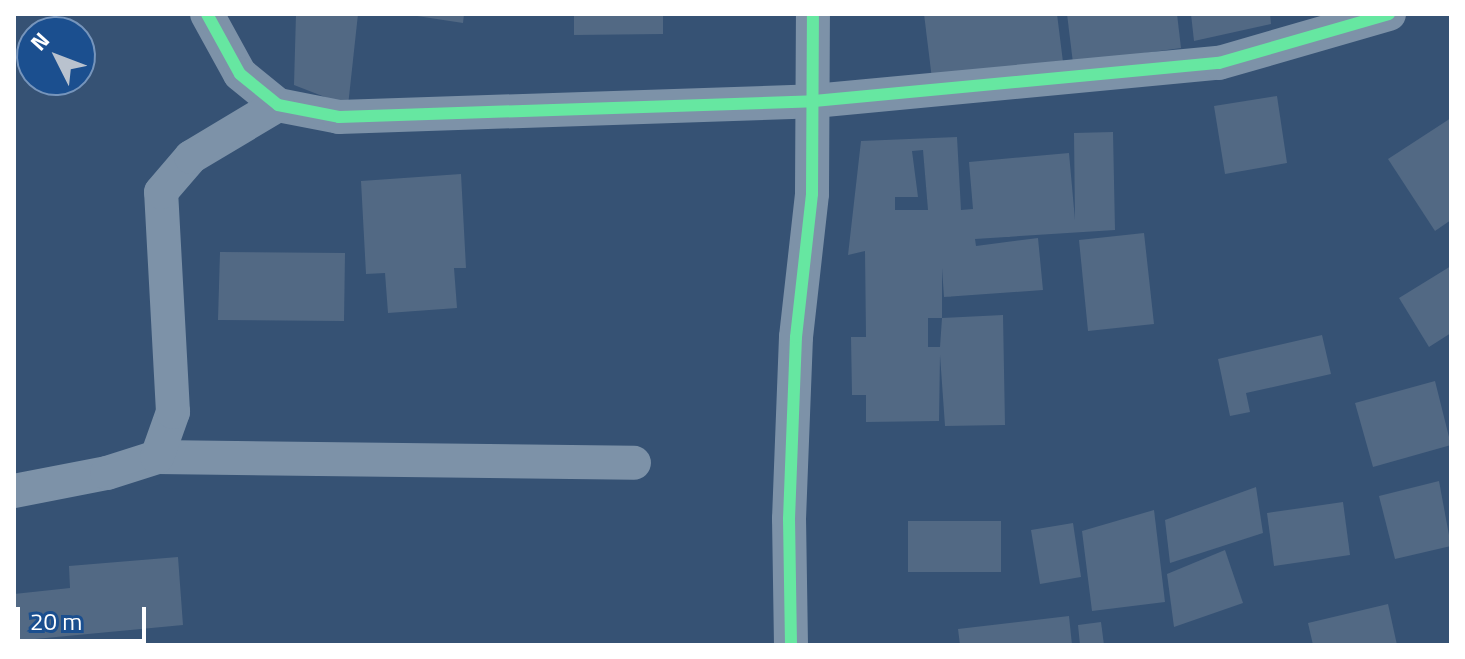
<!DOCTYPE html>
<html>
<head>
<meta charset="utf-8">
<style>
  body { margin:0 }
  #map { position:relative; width:1465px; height:659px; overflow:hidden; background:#365274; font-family:"Titillium Web",sans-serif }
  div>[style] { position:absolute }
  .building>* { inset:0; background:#526984 }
  .minor>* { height:34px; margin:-17px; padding:0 17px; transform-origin:17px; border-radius:17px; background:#7d92a8 }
  .cycleway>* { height:12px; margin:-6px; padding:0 6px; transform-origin:6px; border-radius:6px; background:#66e7a1 }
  span { translate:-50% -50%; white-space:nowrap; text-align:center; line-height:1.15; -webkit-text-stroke:6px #1b4f8f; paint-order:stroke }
  .frame { position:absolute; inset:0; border:16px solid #fff; pointer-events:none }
  .north { position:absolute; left:16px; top:16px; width:80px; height:80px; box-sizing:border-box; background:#1b4f8f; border:2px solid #7695bc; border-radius:50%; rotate:312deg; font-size:22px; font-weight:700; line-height:32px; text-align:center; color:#fff }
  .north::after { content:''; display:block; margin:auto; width:28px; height:36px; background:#b9c2ce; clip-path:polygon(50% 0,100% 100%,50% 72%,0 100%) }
  .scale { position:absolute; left:16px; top:607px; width:130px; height:36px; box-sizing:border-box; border:4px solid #fff; border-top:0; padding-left:10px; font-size:24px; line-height:28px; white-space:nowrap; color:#fff; -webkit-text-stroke:6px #1b4f8f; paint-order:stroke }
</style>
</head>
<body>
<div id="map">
  <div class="building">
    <i style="clip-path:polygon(296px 14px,358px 14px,348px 106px,294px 85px)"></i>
    <i style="clip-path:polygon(404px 14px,464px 14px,463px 23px)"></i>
    <i style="clip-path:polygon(574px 14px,663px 14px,663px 34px,574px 35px)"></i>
    <i style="clip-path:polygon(924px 14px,1057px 14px,1063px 62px,932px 79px)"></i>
    <i style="clip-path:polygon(1067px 14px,1177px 14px,1181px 48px,1073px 63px)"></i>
    <i style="clip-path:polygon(1191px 14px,1270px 14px,1271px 24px,1194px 41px)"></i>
    <i style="clip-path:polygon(1277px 96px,1287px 163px,1225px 174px,1214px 106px)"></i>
    <i style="clip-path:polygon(1451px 118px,1451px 220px,1435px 231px,1388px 159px)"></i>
    <i style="clip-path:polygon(evenodd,1113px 132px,1115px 230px,975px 239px,976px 246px,1038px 238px,1043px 290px,944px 297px,942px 268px,942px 318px,1003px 315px,1005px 425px,945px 426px,940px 355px,939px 421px,866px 422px,866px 395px,852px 395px,851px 337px,866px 337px,865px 251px,848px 255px,861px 141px,957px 137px,961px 210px,973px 209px,969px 162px,1069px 153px,1075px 220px,1074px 133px,1113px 132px,923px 150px,928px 210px,895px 210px,895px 197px,918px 197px,912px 151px,923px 150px,1113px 132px,928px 318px,942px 318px,940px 347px,928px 347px,928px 318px)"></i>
    <i style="clip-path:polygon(461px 174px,466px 268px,454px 268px,457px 308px,388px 313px,385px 273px,366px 274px,361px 181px)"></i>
    <i style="clip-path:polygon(1144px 233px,1154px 324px,1088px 331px,1079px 240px)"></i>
    <i style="clip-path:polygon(220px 252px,345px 253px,344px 321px,218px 320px)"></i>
    <i style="clip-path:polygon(1451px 266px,1451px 333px,1429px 347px,1399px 298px)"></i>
    <i style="clip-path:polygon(1322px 335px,1331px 374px,1246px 393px,1250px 412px,1230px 416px,1218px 359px)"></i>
    <i style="clip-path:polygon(1435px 381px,1451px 445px,1373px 467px,1355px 403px)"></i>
    <i style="clip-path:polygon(1439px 481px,1451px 546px,1395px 559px,1379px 496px)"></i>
    <i style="clip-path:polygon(1256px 487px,1263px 533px,1170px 563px,1165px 520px)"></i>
    <i style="clip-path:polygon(1343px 502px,1350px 555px,1274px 566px,1267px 513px)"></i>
    <i style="clip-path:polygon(1154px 510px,1165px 602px,1092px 611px,1082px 531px)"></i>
    <i style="clip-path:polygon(908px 521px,1001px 521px,1001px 572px,908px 572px)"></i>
    <i style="clip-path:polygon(1073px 523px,1081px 577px,1040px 584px,1031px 530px)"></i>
    <i style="clip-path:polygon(1225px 550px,1243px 603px,1174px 627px,1167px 574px)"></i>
    <i style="clip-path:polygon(178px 557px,183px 625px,14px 641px,14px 594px,70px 588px,69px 566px)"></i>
    <i style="clip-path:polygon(1388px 604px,1397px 645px,1313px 645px,1308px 623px)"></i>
    <i style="clip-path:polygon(1069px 616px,1072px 645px,960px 645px,958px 629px)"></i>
    <i style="clip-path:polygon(1101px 622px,1104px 645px,1080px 645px,1078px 625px)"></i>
  </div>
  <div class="minor">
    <i style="left:207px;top:14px;width:68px;rotate:61.2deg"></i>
    <i style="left:240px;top:74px;width:49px;rotate:39.2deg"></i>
    <i style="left:278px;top:105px;width:62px;rotate:11.1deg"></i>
    <i style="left:339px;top:117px;width:475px;rotate:-1.9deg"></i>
    <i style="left:814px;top:101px;width:407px;rotate:-5.4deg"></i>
    <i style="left:1219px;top:63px;width:177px;rotate:-16.1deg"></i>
    <i style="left:157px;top:457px;width:477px;rotate:0.7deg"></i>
    <i style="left:14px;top:491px;width:95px;rotate:-11deg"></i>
    <i style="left:107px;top:473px;width:52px;rotate:-17.7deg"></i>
    <i style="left:157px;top:457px;width:48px;rotate:-70.4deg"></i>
    <i style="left:173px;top:412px;width:220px;rotate:-93.1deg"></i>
    <i style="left:161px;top:192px;width:46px;rotate:-49.4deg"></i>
    <i style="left:191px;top:157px;width:101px;rotate:-30.9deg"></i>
    <i style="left:791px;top:645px;width:126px;rotate:-90.9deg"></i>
    <i style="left:789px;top:519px;width:182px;rotate:-87.8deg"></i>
    <i style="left:796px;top:337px;width:144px;rotate:-83.6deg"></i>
    <i style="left:812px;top:194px;width:180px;rotate:-89.7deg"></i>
  </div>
  <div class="cycleway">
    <i style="left:207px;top:14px;width:68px;rotate:61.2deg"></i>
    <i style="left:240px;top:74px;width:49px;rotate:39.2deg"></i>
    <i style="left:278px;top:105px;width:62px;rotate:11.1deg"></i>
    <i style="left:339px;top:117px;width:475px;rotate:-1.9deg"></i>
    <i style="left:814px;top:101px;width:407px;rotate:-5.4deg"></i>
    <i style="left:1219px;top:63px;width:177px;rotate:-16.1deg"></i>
    <i style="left:791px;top:645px;width:126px;rotate:-90.9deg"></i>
    <i style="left:789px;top:519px;width:182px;rotate:-87.8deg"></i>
    <i style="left:796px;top:337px;width:144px;rotate:-83.6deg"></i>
    <i style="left:812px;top:194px;width:180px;rotate:-89.7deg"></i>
  </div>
  <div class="frame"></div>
  <div class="north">N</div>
  <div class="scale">20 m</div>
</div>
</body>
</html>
